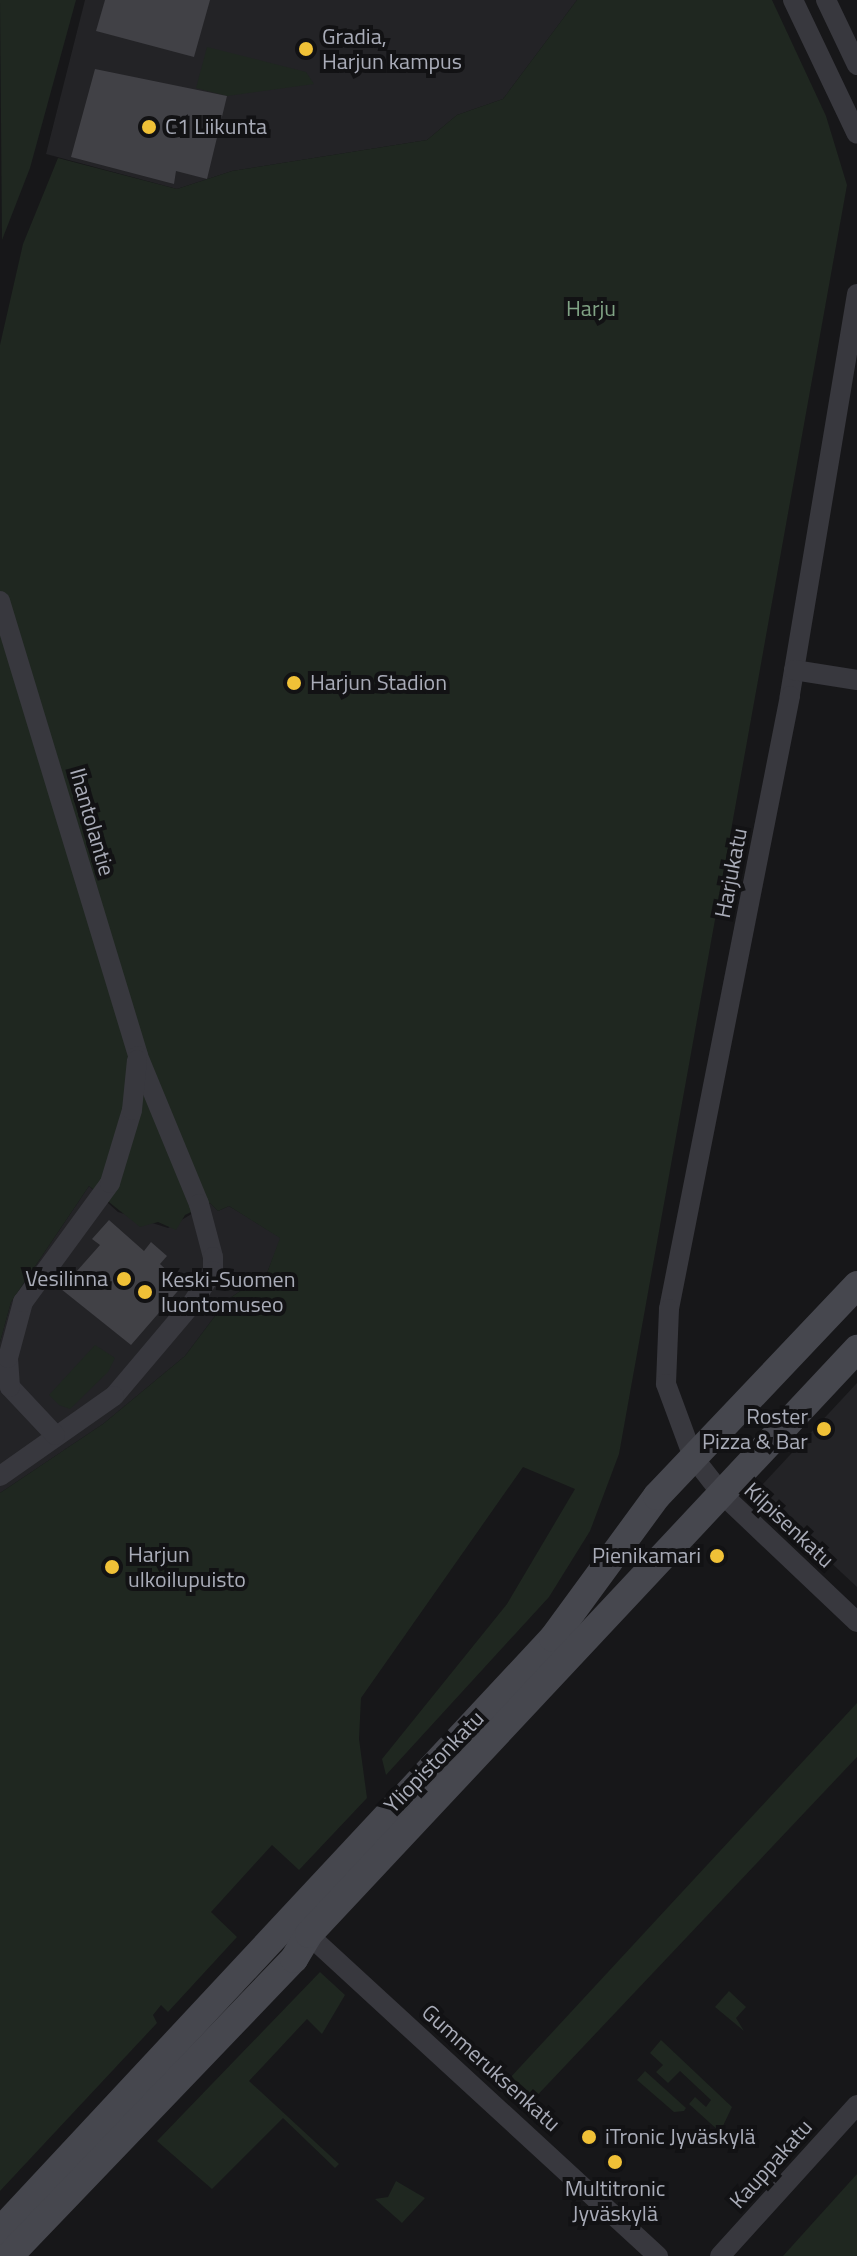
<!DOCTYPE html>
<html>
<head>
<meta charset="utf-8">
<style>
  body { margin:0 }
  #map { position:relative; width:857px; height:2256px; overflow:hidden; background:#171719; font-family:"Titillium Web",sans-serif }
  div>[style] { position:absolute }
  .built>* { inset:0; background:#232326 }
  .green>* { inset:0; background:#1f2720 }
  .building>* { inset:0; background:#414146 }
  .street>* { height:20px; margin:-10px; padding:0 10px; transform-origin:10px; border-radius:10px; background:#38383e }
  .secondary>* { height:28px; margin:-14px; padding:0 14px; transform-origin:14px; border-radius:14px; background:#46474e }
  .dots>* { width:22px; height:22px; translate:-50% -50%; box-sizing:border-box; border:4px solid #121214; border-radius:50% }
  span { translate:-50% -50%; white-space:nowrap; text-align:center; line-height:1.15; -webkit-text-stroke:8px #121214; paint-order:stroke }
  .poi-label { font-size:22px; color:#a9acb8 }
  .left { translate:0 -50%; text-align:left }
  .right { translate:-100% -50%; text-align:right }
  .park-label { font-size:22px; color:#80a385 }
  .street-label { font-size:22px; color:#a9acb8 }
</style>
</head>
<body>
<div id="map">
  <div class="built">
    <i style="clip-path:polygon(85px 0,577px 0,503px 99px,457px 115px,427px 140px,232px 171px,177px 189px,46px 154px)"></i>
    <i style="clip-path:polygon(89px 1186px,118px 1212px,168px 1228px,210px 1203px,218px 1211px,229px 1206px,281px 1238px,267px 1273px,227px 1300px,185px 1356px,103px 1424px,0 1493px,0 1342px,11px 1302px)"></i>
    <i style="clip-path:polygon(857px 1383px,857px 1587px,765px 1501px,762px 1485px)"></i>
  </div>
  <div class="green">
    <i style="clip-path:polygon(0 0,76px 0,30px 168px,2px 240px)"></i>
    <i style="clip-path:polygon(577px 0,772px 0,826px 116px,847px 185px,619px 1454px,590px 1531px,549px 1597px,386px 1775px,382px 1759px,507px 1604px,575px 1489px,523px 1467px,361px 1698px,359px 1739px,367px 1798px,299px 1870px,272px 1845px,211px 1912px,237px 1937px,168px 2012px,161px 2005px,153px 2015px,157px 2023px,0 2191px,0 1493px,103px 1424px,185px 1356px,227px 1300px,267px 1273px,280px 1238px,229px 1206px,218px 1211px,210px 1203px,185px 1215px,176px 1230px,158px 1222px,140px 1227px,89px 1186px,11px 1302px,0 1342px,0 345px,23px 244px,58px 158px,177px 189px,232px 171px,427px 140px,457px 115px,503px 99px)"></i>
    <i style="clip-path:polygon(207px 47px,306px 72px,314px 84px,227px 96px,196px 88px)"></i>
    <i style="clip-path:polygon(95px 1345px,115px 1358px,108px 1372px,70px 1409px,59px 1405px,49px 1395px)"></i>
    <i style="clip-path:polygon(857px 1703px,857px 1757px,530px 2103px,509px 2079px)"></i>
    <i style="clip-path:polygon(320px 1972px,345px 1995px,322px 2034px,307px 2019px,249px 2081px,339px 2164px,335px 2168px,283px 2118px,212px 2189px,157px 2141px)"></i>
    <i style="clip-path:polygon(729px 1991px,746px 2007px,736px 2018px,744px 2031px,715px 2007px)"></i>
    <i style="clip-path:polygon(661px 2040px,732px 2107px,720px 2132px,689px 2104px,695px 2097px,706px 2107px,711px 2100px,680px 2071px,668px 2083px,656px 2072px,663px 2065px,650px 2053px)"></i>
    <i style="clip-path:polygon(645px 2071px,686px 2108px,684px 2111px,674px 2112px,637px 2080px)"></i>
    <i style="clip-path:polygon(857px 2174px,857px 2256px,783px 2256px)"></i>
    <i style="clip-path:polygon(396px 2181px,425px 2198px,402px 2223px,375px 2199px,388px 2197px)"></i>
  </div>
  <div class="building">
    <i style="clip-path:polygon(105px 0,210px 0,194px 57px,96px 31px)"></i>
    <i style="clip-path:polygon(95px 69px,227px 96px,207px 179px,176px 171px,174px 184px,71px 157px)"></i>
    <i style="clip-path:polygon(109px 1220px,144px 1251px,151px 1242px,167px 1256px,160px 1264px,183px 1285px,131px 1345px,61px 1289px,100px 1245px,92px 1239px)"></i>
  </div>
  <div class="street">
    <i style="left:793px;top:0;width:148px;rotate:64.5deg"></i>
    <i style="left:826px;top:0;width:72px;rotate:64.5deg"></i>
    <i style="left:857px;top:294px;width:408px;rotate:99.5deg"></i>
    <i style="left:790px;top:696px;width:625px;rotate:101.17deg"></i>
    <i style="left:669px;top:1309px;width:75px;rotate:92.3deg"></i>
    <i style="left:666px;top:1384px;width:78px;rotate:69.7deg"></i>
    <i style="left:693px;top:1457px;width:47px;rotate:51.9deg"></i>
    <i style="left:722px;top:1494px;width:186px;rotate:43.5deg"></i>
    <i style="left:0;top:601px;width:475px;rotate:73.1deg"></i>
    <i style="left:138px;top:1056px;width:160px;rotate:67.6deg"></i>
    <i style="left:199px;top:1204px;width:55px;rotate:75.2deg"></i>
    <i style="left:213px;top:1257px;width:14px;rotate:90deg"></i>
    <i style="left:213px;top:1271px;width:40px;rotate:122.9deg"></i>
    <i style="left:191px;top:1305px;width:119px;rotate:130.2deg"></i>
    <i style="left:114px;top:1396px;width:139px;rotate:144.9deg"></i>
    <i style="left:794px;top:670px;width:64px;rotate:9deg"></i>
    <i style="left:55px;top:1435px;width:66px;rotate:-133.2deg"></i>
    <i style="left:10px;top:1387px;width:29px;rotate:-94deg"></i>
    <i style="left:8px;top:1358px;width:58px;rotate:-75deg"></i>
    <i style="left:23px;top:1302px;width:147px;rotate:-53.8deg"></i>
    <i style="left:110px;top:1183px;width:76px;rotate:-73.2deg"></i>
    <i style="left:132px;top:1110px;width:50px;rotate:-84.3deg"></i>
    <i style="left:299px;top:1926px;width:488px;rotate:42.6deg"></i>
    <i style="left:720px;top:2256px;width:204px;rotate:-47.8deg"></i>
  </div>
  <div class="secondary">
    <i style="left:0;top:2231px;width:811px;rotate:-47deg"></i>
    <i style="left:553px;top:1638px;width:176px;rotate:-53.8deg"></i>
    <i style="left:657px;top:1496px;width:291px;rotate:-46.5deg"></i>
    <i style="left:9px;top:2256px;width:412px;rotate:-46.2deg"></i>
    <i style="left:294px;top:1959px;width:29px;rotate:-59deg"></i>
    <i style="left:309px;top:1934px;width:802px;rotate:-46.87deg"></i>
  </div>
  <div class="dots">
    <i style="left:306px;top:49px;background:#f0c137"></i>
    <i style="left:149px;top:127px;background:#f0c137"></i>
    <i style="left:294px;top:683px;background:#f0c137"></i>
    <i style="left:124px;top:1279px;background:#f0c137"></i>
    <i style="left:145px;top:1292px;background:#f0c137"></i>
    <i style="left:824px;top:1429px;background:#f0c137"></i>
    <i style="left:717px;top:1556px;background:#f0c137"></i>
    <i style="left:112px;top:1567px;background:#f0c137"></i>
    <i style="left:589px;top:2137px;background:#f0c137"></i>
    <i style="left:615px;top:2162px;background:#f0c137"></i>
  </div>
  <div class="poi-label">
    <span class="left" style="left:322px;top:49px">Gradia,<br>Harjun kampus</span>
    <span class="left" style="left:165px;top:127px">C1 Liikunta</span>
    <span class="left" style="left:310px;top:683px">Harjun Stadion</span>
    <span class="right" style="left:108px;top:1279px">Vesilinna</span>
    <span class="left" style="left:161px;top:1292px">Keski-Suomen<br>luontomuseo</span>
    <span class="right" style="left:808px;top:1429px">Roster<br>Pizza &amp; Bar</span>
    <span class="left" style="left:128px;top:1567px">Harjun<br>ulkoilupuisto</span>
    <span class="right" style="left:701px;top:1556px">Pienikamari</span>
    <span class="left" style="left:605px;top:2137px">iTronic Jyväskylä</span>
    <span style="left:615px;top:2201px">Multitronic<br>Jyväskylä</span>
  </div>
  <div class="park-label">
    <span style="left:591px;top:309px">Harju</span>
  </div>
  <div class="street-label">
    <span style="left:92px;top:822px;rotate:74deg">Ihantolantie</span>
    <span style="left:731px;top:873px;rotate:-79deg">Harjukatu</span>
    <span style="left:789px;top:1525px;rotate:43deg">Kilpisenkatu</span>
    <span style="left:434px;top:1762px;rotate:-46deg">Yliopistonkatu</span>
    <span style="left:491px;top:2068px;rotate:42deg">Gummeruksenkatu</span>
    <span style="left:771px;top:2164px;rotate:-48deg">Kauppakatu</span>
  </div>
</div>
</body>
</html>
